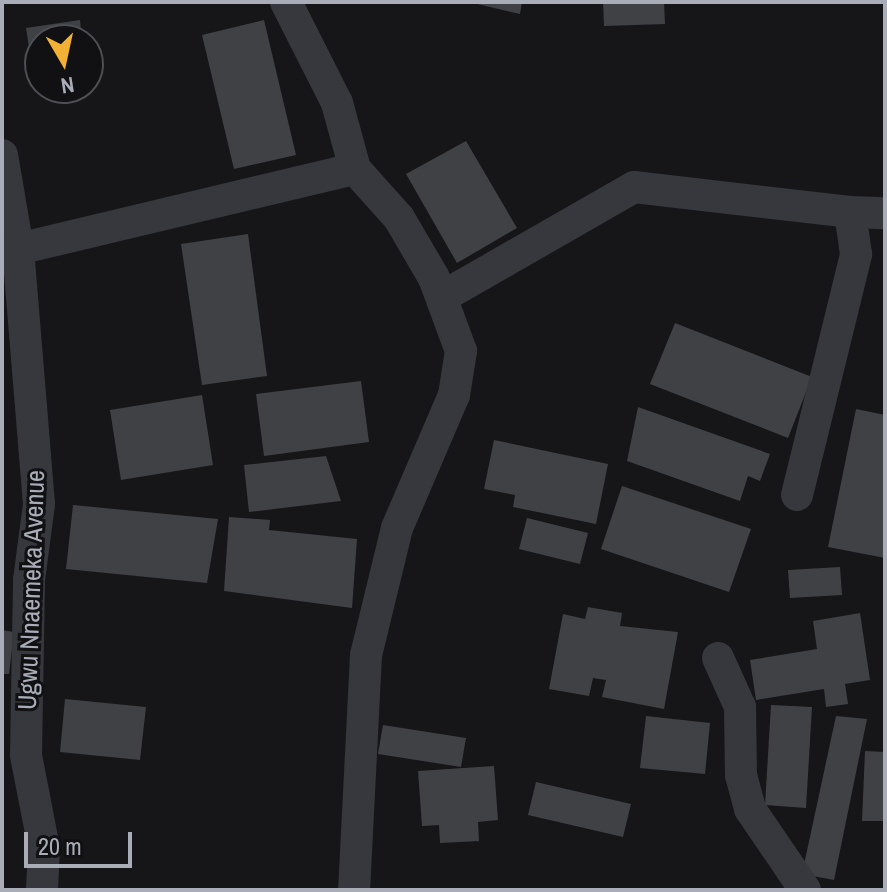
<!DOCTYPE html>
<html>
<head>
<meta charset="utf-8">
<style>
  body { margin:0 }
  #map { position:relative; width:887px; height:892px; overflow:hidden; background:#161618; font-family:"Archivo Narrow",sans-serif }
  div>[style] { position:absolute }
  .building>* { inset:0; background:#404145 }
  .minor>* { height:32px; margin:-16px; padding:0 16px; transform-origin:16px; border-radius:16px; background:#37383d }
  span { translate:-50% -50%; white-space:nowrap; text-align:center; line-height:1.15; -webkit-text-stroke:6px #111113; paint-order:stroke }
  .street-label { font-size:26px; color:#a8adb8 }
  .frame { position:absolute; inset:0; border:4px solid #a8adb8; pointer-events:none }
  .north { position:absolute; left:24px; top:24px; width:80px; height:80px; box-sizing:border-box; background:#111113; border:2px solid #4d4f55; border-radius:50%; rotate:171deg; font-size:22px; font-weight:700; line-height:32px; text-align:center; color:#a8adb8 }
  .north::after { content:''; display:block; margin:auto; width:28px; height:36px; background:#f2b134; clip-path:polygon(50% 0,100% 100%,50% 72%,0 100%) }
  .scale { position:absolute; left:24px; top:832px; width:108px; height:36px; box-sizing:border-box; border:4px solid #a8adb8; border-top:0; padding-left:10px; font-size:24px; line-height:28px; white-space:nowrap; color:#a8adb8; -webkit-text-stroke:6px #111113; paint-order:stroke }
</style>
</head>
<body>
<div id="map">
  <div class="building">
    <i style="clip-path:polygon(469px 2px,522px 2px,520px 14px)"></i>
    <i style="clip-path:polygon(603px 2px,664px 2px,665px 24px,604px 26px)"></i>
    <i style="clip-path:polygon(80px 20px,82px 40px,40px 40px,40px 72px,33px 73px,26px 28px)"></i>
    <i style="clip-path:polygon(264px 20px,296px 155px,234px 169px,202px 35px)"></i>
    <i style="clip-path:polygon(466px 141px,517px 228px,457px 263px,406px 174px)"></i>
    <i style="clip-path:polygon(248px 234px,267px 376px,202px 385px,181px 244px)"></i>
    <i style="clip-path:polygon(675px 323px,812px 377px,788px 438px,650px 384px)"></i>
    <i style="clip-path:polygon(361px 381px,369px 442px,264px 456px,256px 394px)"></i>
    <i style="clip-path:polygon(202px 395px,213px 465px,121px 480px,110px 410px)"></i>
    <i style="clip-path:polygon(638px 407px,770px 454px,760px 481px,748px 476px,740px 501px,627px 461px)"></i>
    <i style="clip-path:polygon(856px 409px,885px 415px,885px 558px,828px 547px)"></i>
    <i style="clip-path:polygon(494px 440px,608px 464px,596px 524px,513px 507px,515px 495px,484px 489px)"></i>
    <i style="clip-path:polygon(326px 456px,341px 501px,249px 512px,244px 465px)"></i>
    <i style="clip-path:polygon(622px 486px,751px 529px,729px 592px,601px 549px)"></i>
    <i style="clip-path:polygon(73px 505px,218px 519px,207px 583px,66px 569px)"></i>
    <i style="clip-path:polygon(229px 517px,270px 520px,269px 530px,357px 539px,352px 608px,224px 591px)"></i>
    <i style="clip-path:polygon(527px 518px,588px 533px,580px 564px,519px 549px)"></i>
    <i style="clip-path:polygon(840px 567px,842px 595px,790px 598px,788px 570px)"></i>
    <i style="clip-path:polygon(588px 607px,622px 613px,620px 626px,678px 632px,664px 709px,602px 697px,606px 680px,593px 678px,589px 696px,549px 689px,563px 614px,585px 619px)"></i>
    <i style="clip-path:polygon(860px 613px,870px 680px,845px 684px,848px 704px,826px 707px,824px 689px,756px 700px,750px 660px,817px 649px,813px 621px)"></i>
    <i style="clip-path:polygon(2px 630px,14px 632px,9px 674px,2px 674px)"></i>
    <i style="clip-path:polygon(65px 699px,146px 707px,140px 760px,60px 752px)"></i>
    <i style="clip-path:polygon(771px 705px,812px 707px,806px 808px,765px 805px)"></i>
    <i style="clip-path:polygon(646px 716px,710px 723px,705px 774px,640px 768px)"></i>
    <i style="clip-path:polygon(836px 716px,867px 719px,834px 880px,802px 874px)"></i>
    <i style="clip-path:polygon(383px 725px,466px 738px,461px 767px,378px 754px)"></i>
    <i style="clip-path:polygon(865px 751px,885px 752px,885px 821px,862px 821px)"></i>
    <i style="clip-path:polygon(494px 766px,498px 820px,478px 822px,479px 841px,440px 843px,439px 825px,422px 826px,418px 771px)"></i>
    <i style="clip-path:polygon(536px 782px,631px 804px,623px 837px,528px 815px)"></i>
  </div>
  <div class="minor">
    <i style="left:286px;top:2px;width:113px;rotate:63.2deg"></i>
    <i style="left:337px;top:103px;width:68px;rotate:74.7deg"></i>
    <i style="left:2px;top:155px;width:95px;rotate:80.3deg"></i>
    <i style="left:442px;top:297px;width:221px;rotate:-29.8deg"></i>
    <i style="left:634px;top:187px;width:217px;rotate:6.6deg"></i>
    <i style="left:797px;top:495px;width:248px;rotate:-76.2deg"></i>
    <i style="left:856px;top:254px;width:42px;rotate:-98.1deg"></i>
    <i style="left:850px;top:212px;width:35px;rotate:2deg"></i>
    <i style="left:718px;top:658px;width:54px;rotate:65.8deg"></i>
    <i style="left:740px;top:707px;width:68px;rotate:89.2deg"></i>
    <i style="left:741px;top:775px;width:35px;rotate:75deg"></i>
    <i style="left:750px;top:809px;width:98px;rotate:55.8deg"></i>
    <i style="left:42px;top:890px;width:42px;rotate:-87.3deg"></i>
    <i style="left:44px;top:848px;width:95px;rotate:-101deg"></i>
    <i style="left:26px;top:755px;width:175px;rotate:-89deg"></i>
    <i style="left:29px;top:580px;width:77px;rotate:-82.5deg"></i>
    <i style="left:39px;top:504px;width:256px;rotate:-94.7deg"></i>
    <i style="left:18px;top:249px;width:346px;rotate:-13.4deg"></i>
    <i style="left:355px;top:169px;width:66px;rotate:48.1deg"></i>
    <i style="left:399px;top:218px;width:69px;rotate:59.7deg"></i>
    <i style="left:434px;top:278px;width:78px;rotate:69.7deg"></i>
    <i style="left:461px;top:351px;width:45px;rotate:99deg"></i>
    <i style="left:454px;top:395px;width:145px;rotate:113.2deg"></i>
    <i style="left:397px;top:528px;width:131px;rotate:103.7deg"></i>
    <i style="left:366px;top:655px;width:235px;rotate:92.9deg"></i>
  </div>
  <div class="street-label">
    <span style="left:31px;top:590px;rotate:-88deg">Ugwu Nnaemeka Avenue</span>
  </div>
  <div class="frame"></div>
  <div class="north">N</div>
  <div class="scale">20 m</div>
</div>
</body>
</html>
